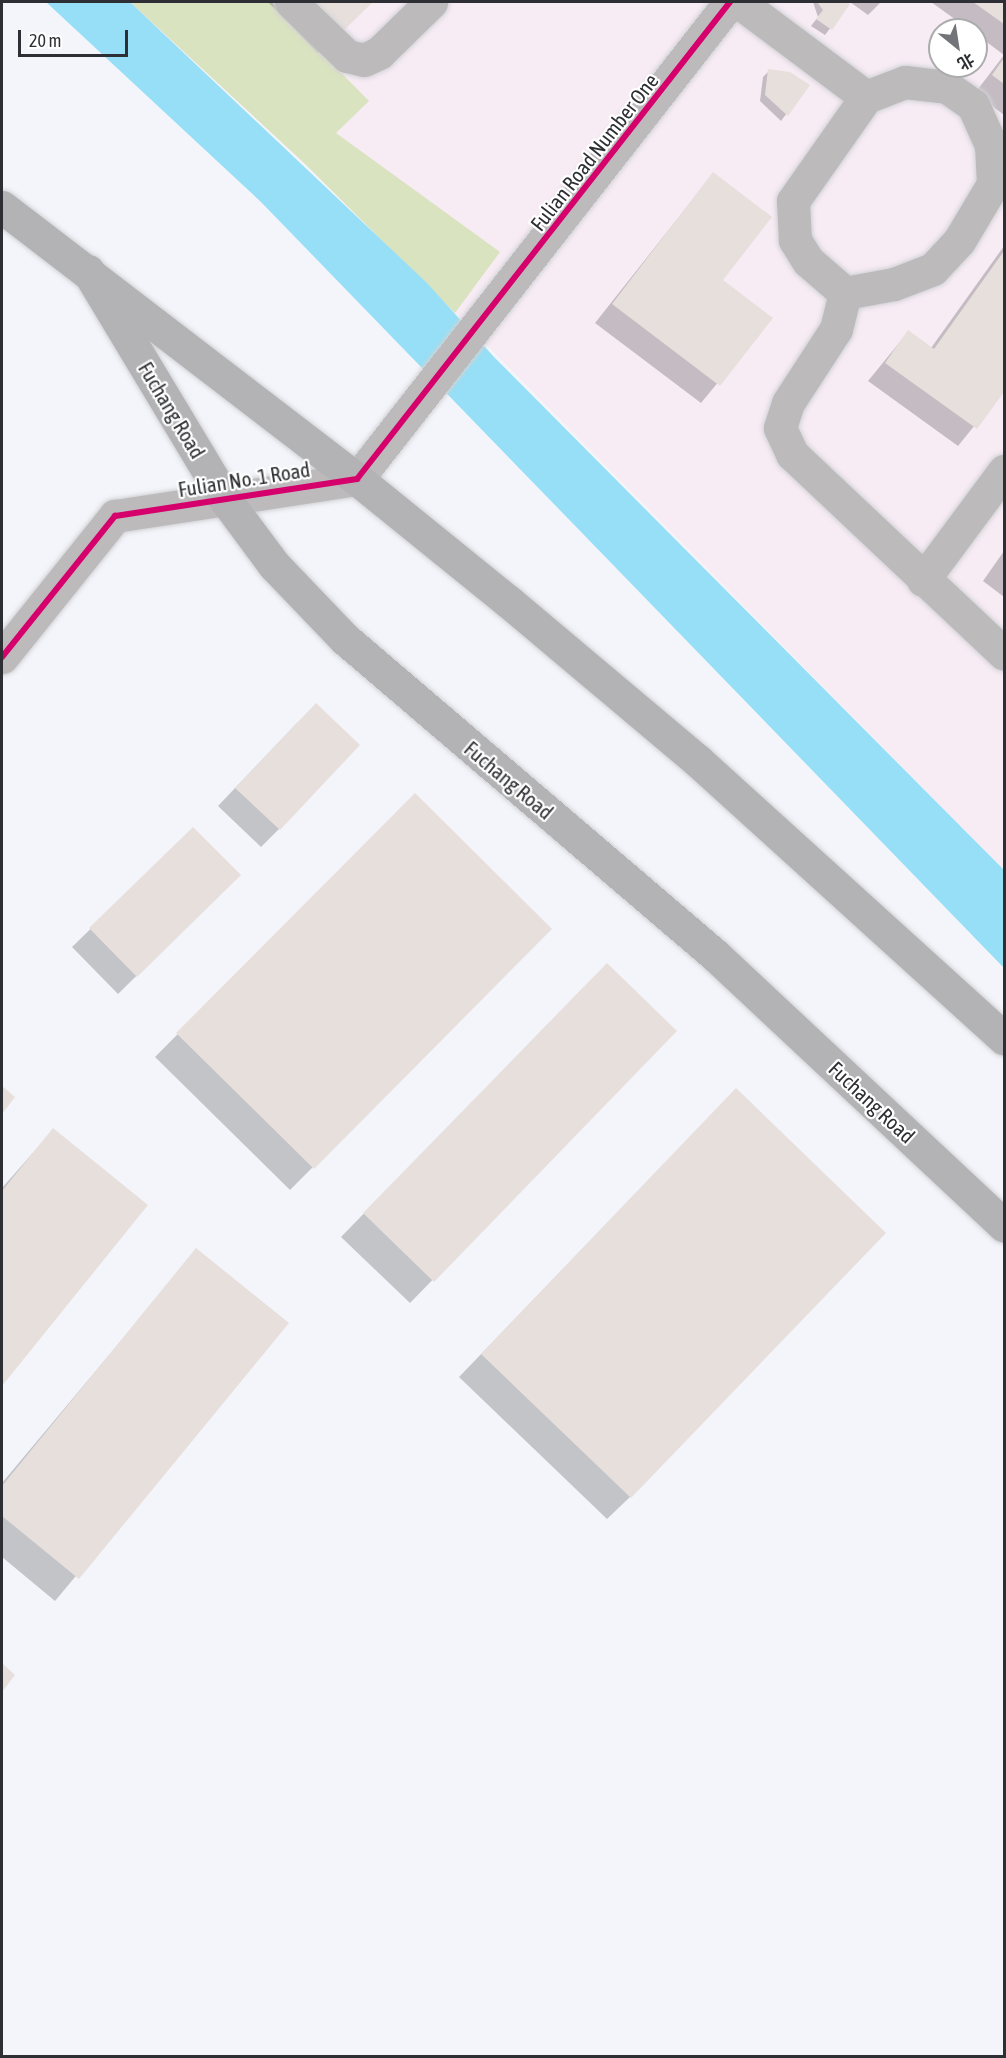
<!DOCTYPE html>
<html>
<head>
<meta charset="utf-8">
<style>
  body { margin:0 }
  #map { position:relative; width:1006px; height:2058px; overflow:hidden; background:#f4f5fa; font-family:"Asap Condensed","Noto Sans SC",sans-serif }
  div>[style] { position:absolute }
  .industrial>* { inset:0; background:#f7ebf4 }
  .green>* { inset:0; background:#dae3c0 }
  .water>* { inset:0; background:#96dff6 }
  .shadow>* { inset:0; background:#0003 }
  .building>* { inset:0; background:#e7dfdc }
  .roads { filter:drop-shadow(0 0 2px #d1d2d6) drop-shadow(0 0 2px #d1d2d6) }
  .minor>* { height:33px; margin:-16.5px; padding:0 16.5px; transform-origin:16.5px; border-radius:16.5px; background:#bcbabb }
  .major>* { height:33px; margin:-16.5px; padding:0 16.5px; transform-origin:16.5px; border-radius:16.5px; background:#b3b2b4 }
  .cycleway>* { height:6px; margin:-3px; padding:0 3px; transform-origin:3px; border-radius:3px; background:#d6006c }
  span { translate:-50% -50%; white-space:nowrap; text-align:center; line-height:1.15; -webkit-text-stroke:4.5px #fff; paint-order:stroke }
  .street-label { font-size:21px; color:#2e2f34 }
  .frame { position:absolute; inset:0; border:3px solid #2e2f34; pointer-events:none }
  .north { position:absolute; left:928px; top:18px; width:60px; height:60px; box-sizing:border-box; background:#fff; border:2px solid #abacae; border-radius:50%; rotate:150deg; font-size:16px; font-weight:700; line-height:24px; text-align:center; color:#2e2f34 }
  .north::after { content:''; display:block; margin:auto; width:21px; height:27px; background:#737479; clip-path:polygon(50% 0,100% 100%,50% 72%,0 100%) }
  .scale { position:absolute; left:18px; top:30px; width:110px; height:27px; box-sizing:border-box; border:3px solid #2e2f34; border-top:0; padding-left:8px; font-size:18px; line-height:21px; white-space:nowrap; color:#2e2f34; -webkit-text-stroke:4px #fff; paint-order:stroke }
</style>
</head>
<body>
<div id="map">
  <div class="industrial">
    <i style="clip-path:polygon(evenodd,130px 2px,1004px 2px,1004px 870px,455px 313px,304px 163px,130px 2px,940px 30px,976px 30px,976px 66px,940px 66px,940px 30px)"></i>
  </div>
  <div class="green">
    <i style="clip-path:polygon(130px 2px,271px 2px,369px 101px,336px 133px,500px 252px,455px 313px,304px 163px)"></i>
  </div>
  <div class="water">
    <i style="clip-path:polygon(46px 2px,130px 2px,427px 283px,494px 357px,1004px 870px,1004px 968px,261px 202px)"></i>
  </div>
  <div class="shadow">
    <i style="clip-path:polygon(268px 2px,371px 2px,318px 53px)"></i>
    <i style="clip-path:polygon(813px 2px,848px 5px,825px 35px,811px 26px,818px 17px)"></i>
    <i style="clip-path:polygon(850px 2px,881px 2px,868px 15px)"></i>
    <i style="clip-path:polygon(931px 2px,1004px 2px,1004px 115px,975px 93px,1004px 55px,976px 34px,976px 30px,970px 30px)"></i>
    <i style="clip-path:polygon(769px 71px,808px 85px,781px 121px,760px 101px,763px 77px)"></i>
    <i style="clip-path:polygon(713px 174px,721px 280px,771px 318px,701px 403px,595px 323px)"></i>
    <i style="clip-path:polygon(1004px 246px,1004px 389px,958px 446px,868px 381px,908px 332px,931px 348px)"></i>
    <i style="clip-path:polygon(1004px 551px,1004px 597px,983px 581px)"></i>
    <i style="clip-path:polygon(298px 722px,279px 829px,261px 847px,218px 806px)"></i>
    <i style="clip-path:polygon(415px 795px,550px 929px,290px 1190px,155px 1057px)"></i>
    <i style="clip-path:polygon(193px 829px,239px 875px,118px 994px,72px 947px)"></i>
    <i style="clip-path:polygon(584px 987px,675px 1031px,410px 1303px,341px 1237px)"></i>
    <i style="clip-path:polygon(713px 1113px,630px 1497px,607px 1519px,459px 1377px)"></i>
    <i style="clip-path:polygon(53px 1130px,146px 1205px,2px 1384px,2px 1188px)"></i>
    <i style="clip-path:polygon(197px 1250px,287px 1323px,55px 1601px,2px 1557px,2px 1483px)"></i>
  </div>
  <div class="building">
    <i style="clip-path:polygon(312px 2px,373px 2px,342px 32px)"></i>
    <i style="clip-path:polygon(817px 2px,846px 2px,850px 4px,832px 30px,816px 19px,823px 10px)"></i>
    <i style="clip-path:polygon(973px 2px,1004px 2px,1004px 24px)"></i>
    <i style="clip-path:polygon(1004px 58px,1004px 84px,992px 75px)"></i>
    <i style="clip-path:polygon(768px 69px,790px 72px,810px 85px,788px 116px,765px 95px)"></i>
    <i style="clip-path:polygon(713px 172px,772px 217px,723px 280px,773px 318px,720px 386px,612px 304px)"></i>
    <i style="clip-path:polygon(1004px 251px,1004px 392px,977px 429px,885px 363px,908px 330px,934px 349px)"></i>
    <i style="clip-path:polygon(316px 703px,360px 745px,280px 830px,235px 788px)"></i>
    <i style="clip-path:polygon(415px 793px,552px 929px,314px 1169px,176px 1033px)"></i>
    <i style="clip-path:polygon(193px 827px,241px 875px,137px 977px,89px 928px)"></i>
    <i style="clip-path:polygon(607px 963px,677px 1031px,434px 1282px,363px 1213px)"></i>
    <i style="clip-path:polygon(2px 1086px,15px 1097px,2px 1114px)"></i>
    <i style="clip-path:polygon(736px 1088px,886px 1233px,631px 1498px,481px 1354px)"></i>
    <i style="clip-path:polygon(53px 1128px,148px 1205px,2px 1386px,2px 1191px)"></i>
    <i style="clip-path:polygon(196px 1248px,289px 1323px,79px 1579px,2px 1516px,2px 1486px)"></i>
    <i style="clip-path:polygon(2px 1663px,15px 1675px,2px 1692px)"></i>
  </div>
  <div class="roads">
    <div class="minor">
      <i style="left:291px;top:2px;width:78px;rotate:44deg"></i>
      <i style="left:347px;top:56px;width:17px;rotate:13deg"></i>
      <i style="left:364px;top:60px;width:17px;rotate:-25deg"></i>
      <i style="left:379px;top:53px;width:73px;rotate:-44.4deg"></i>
      <i style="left:739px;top:2px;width:159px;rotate:36.8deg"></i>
      <i style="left:905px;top:82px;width:42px;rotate:6.8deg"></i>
      <i style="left:947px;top:87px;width:32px;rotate:35deg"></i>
      <i style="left:973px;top:105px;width:44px;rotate:65.8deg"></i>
      <i style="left:991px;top:145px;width:39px;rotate:87deg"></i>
      <i style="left:993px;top:184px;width:66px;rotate:120.8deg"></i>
      <i style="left:959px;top:241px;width:38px;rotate:133deg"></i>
      <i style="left:933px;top:269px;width:42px;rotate:159deg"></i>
      <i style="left:894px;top:284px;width:50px;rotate:169.6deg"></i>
      <i style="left:845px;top:293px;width:49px;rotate:-139.1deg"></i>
      <i style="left:808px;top:261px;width:25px;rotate:-122deg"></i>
      <i style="left:795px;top:240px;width:39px;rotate:-93deg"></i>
      <i style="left:793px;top:201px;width:127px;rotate:-54.9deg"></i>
      <i style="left:866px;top:97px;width:42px;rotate:-21deg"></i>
      <i style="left:845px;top:293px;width:37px;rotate:104deg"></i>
      <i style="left:836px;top:329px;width:88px;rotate:123deg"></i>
      <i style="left:788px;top:403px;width:26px;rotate:108deg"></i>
      <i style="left:780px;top:428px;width:29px;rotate:65deg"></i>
      <i style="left:792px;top:454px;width:291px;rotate:43.3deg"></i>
      <i style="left:923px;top:580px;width:136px;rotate:-53.4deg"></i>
      <i style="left:2px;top:657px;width:181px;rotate:-51.3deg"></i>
      <i style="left:115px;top:516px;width:245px;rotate:-8.7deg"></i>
      <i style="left:357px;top:479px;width:606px;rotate:-51.98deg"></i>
    </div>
    <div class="major">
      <i style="left:2px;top:207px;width:447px;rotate:37.5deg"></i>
      <i style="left:357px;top:479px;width:196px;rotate:39deg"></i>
      <i style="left:509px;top:602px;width:247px;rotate:40.1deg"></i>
      <i style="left:698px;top:761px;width:413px;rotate:42.2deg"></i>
      <i style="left:88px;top:271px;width:266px;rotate:59deg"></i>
      <i style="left:225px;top:499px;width:82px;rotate:53.4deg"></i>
      <i style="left:274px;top:565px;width:103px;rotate:46.2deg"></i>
      <i style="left:345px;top:639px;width:487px;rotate:40.5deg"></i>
      <i style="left:715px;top:955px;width:396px;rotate:43.1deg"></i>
    </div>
  </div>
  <div class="cycleway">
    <i style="left:2px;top:657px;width:181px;rotate:-51.3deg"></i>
    <i style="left:115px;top:516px;width:245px;rotate:-8.7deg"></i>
    <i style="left:357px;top:479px;width:606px;rotate:-51.98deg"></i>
  </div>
  <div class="street-label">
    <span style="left:594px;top:152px;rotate:-52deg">Fulian Road Number One</span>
    <span style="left:172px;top:410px;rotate:59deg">Fuchang Road</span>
    <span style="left:244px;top:479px;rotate:-9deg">Fulian No. 1 Road</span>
    <span style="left:509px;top:780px;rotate:40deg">Fuchang Road</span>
    <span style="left:872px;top:1102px;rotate:43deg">Fuchang Road</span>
  </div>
  <div class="frame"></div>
  <div class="north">北</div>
  <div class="scale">20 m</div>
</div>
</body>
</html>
